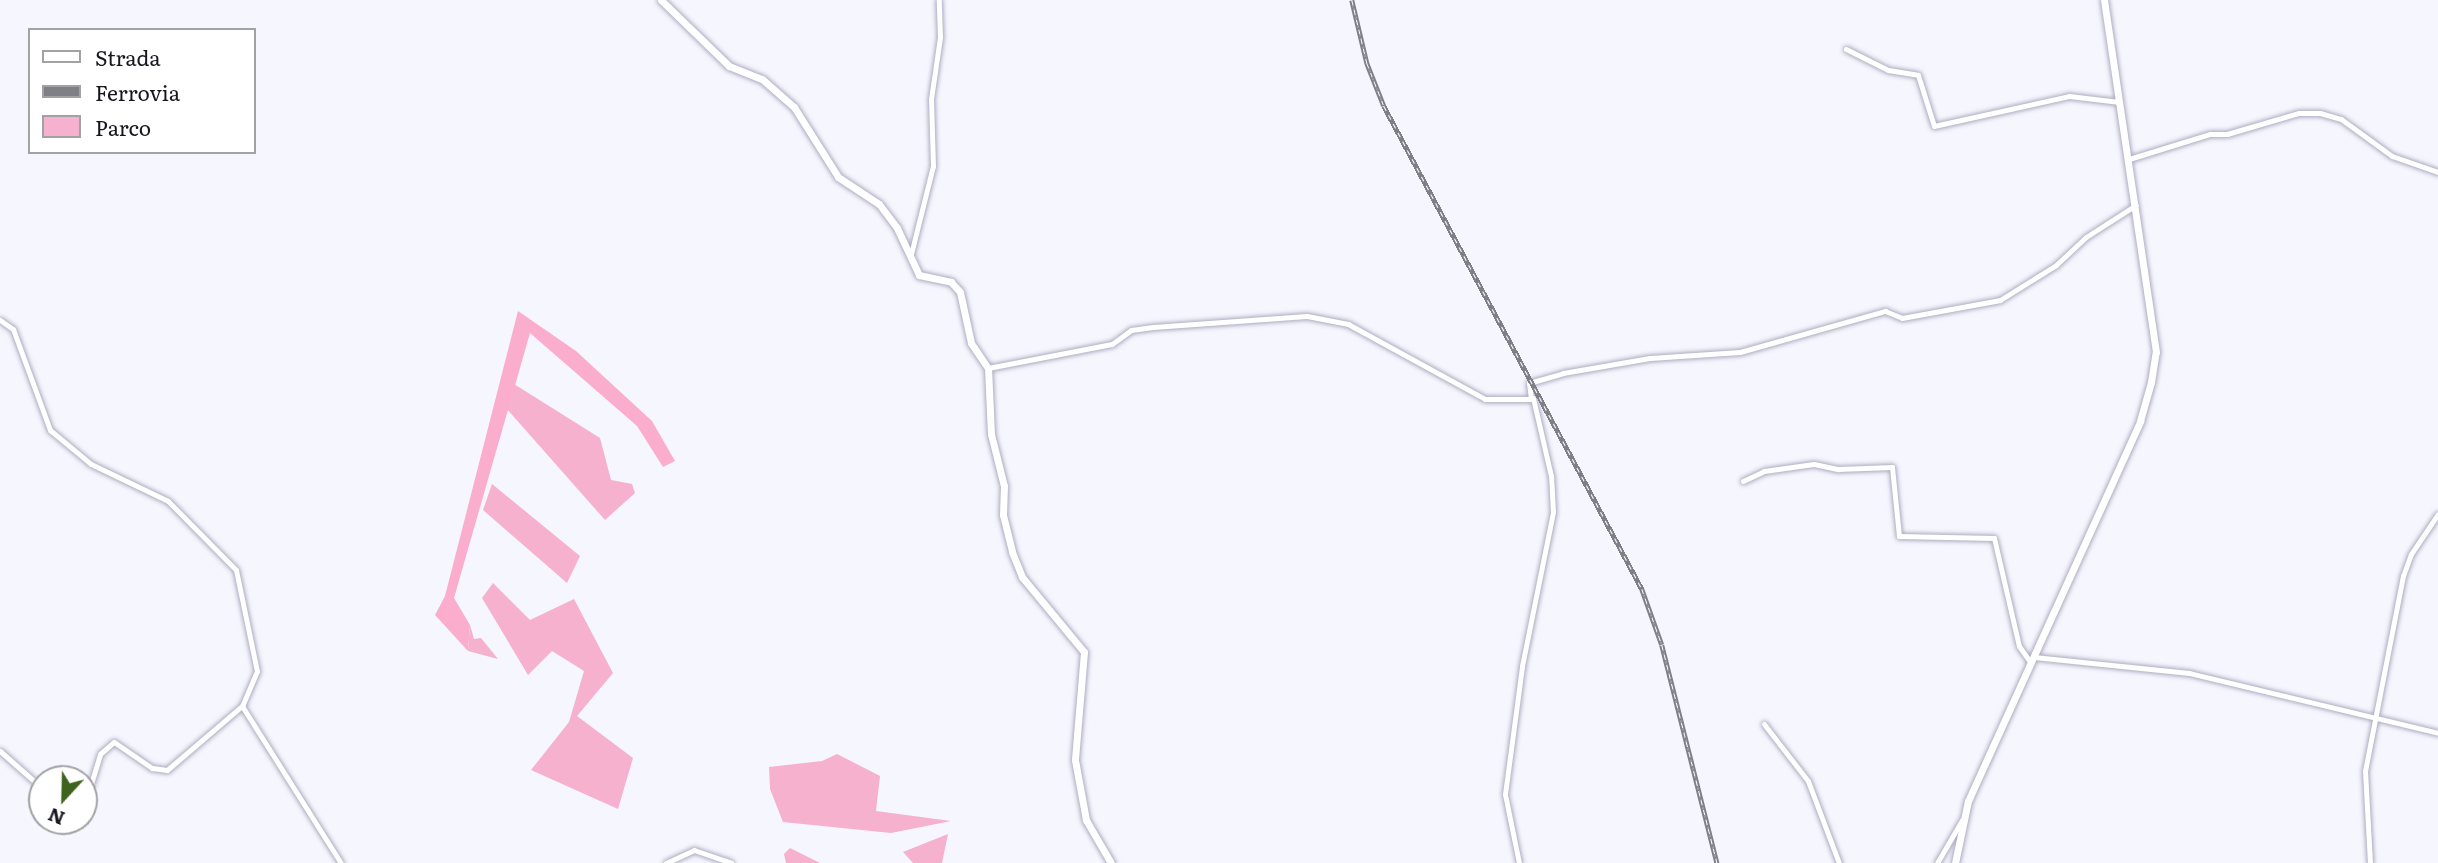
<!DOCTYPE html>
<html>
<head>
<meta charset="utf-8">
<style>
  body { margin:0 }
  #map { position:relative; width:2438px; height:863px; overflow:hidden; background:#f6f6fe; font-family:Literata,serif }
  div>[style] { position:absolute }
  .green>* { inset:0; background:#f5b1cd }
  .forest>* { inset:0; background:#fbadcd }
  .roads { filter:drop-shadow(0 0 2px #aeacc1) drop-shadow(0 0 2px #aeacc1) }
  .street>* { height:5px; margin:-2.5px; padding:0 2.5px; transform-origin:2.5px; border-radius:2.5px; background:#fff }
  .secondary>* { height:7px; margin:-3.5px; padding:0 3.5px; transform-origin:3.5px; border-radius:3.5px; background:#fff }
  .rail>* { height:4.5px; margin-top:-2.25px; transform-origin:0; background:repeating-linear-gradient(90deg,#fff 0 5px,#7f7f87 0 10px); box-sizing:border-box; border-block:2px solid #7f7f87 }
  span { translate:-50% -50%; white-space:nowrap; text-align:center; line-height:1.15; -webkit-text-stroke:7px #fff; paint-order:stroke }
  .legend { position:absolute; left:28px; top:28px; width:228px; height:126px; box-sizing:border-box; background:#fff; border:2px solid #a2a2a5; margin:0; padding:9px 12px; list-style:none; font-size:21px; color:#17161e }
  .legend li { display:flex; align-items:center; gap:14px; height:35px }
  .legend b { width:35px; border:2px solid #a2a2a5 }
  .north { position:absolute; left:28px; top:765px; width:70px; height:70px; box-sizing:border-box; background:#fff; border:2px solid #a2a2a5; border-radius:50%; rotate:202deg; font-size:19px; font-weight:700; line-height:28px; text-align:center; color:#17161e }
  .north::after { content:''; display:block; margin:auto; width:24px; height:32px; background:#3e631c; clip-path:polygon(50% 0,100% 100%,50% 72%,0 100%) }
</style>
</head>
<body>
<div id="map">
  <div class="green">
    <i style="clip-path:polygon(514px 384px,600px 438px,611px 480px,632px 484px,635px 493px,605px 520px,506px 408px)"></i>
    <i style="clip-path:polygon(492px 484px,580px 556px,567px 583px,483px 510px)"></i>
    <i style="clip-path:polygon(493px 583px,530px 620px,574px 599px,613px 673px,577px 716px,633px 758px,618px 809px,531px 770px,569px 722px,584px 671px,552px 651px,528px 675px,482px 598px)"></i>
    <i style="clip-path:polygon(470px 625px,474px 639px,481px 638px,498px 659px,468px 651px)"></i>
    <i style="clip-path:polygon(837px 754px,880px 776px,876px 811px,951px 821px,891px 833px,783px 822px,770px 789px,769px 767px,822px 761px)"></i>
    <i style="clip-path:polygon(948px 834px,942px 863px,913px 863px,903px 852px)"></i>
    <i style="clip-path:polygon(790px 848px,820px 863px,786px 863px,784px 854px)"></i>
  </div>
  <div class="forest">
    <i style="clip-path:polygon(518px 311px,576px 351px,652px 421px,675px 461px,663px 467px,637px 426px,530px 333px,454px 598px,470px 625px,468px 651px,435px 615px,445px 596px)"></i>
  </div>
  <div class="roads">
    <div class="street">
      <i style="left:1846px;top:49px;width:47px;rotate:26.6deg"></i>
      <i style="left:1888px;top:70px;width:30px;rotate:9deg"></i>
      <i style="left:1918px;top:75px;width:53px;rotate:72.6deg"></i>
      <i style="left:1934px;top:126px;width:138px;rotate:-12.5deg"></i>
      <i style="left:2069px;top:96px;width:51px;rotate:6.7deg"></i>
      <i style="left:2129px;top:159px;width:85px;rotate:-17.2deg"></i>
      <i style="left:2210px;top:134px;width:17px"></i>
      <i style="left:2227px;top:134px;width:75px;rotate:-16.3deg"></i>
      <i style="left:2299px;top:113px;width:21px"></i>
      <i style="left:2320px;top:113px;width:22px;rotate:16deg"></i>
      <i style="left:2341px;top:119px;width:63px;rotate:36deg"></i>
      <i style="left:2392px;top:156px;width:49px;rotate:19.2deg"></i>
      <i style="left:910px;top:258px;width:95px;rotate:-76deg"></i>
      <i style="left:933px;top:166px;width:67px;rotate:-91.7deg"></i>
      <i style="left:931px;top:99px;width:63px;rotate:-81.7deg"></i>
      <i style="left:940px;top:37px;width:37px;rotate:-92deg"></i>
      <i style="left:0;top:320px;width:16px;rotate:35deg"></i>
      <i style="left:13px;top:329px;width:108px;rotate:69.9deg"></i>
      <i style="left:50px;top:430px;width:53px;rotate:39.7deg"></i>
      <i style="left:91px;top:464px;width:85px;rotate:25.7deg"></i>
      <i style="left:168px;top:501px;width:97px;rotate:45.4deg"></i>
      <i style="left:236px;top:570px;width:103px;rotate:78.3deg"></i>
      <i style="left:257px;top:671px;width:38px;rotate:113deg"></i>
      <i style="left:242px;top:706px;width:186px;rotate:57.8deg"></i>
      <i style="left:988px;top:368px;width:126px;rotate:-11deg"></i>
      <i style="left:1112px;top:344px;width:24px;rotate:-36deg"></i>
      <i style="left:1131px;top:330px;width:22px;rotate:-8deg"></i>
      <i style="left:1153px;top:327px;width:154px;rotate:-4.1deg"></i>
      <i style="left:1307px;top:316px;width:42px;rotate:11deg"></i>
      <i style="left:1348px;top:324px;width:156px;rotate:28.7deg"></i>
      <i style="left:1485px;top:399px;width:46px"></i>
      <i style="left:1531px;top:399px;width:16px;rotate:-97deg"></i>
      <i style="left:1529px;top:383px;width:35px;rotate:-16deg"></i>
      <i style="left:1563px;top:373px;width:88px;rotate:-9.8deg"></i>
      <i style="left:1650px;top:358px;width:90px;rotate:-3.8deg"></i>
      <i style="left:1740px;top:352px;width:151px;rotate:-15.8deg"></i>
      <i style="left:1885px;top:311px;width:18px;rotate:22deg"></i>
      <i style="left:1902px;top:318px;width:100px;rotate:-10.4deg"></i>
      <i style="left:2000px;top:300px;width:66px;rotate:-32deg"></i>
      <i style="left:2056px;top:265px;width:41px;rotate:-43deg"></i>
      <i style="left:2086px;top:237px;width:59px;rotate:-32.6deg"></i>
      <i style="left:1743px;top:481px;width:23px;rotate:-25deg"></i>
      <i style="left:1764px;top:471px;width:50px;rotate:-8deg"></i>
      <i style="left:1814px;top:464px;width:25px;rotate:12deg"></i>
      <i style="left:1838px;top:469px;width:54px;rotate:-2.1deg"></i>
      <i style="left:1892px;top:467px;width:69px;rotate:84.2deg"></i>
      <i style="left:1899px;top:536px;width:95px;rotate:1.2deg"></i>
      <i style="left:1994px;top:538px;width:111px;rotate:77deg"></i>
      <i style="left:2019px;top:646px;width:21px;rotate:55deg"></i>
      <i style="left:2034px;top:657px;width:156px;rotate:5.9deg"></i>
      <i style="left:2189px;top:673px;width:256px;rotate:13.5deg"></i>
      <i style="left:1764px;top:724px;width:72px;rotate:52.3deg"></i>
      <i style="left:1808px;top:781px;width:88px;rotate:69.3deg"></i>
      <i style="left:0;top:751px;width:56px;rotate:41.4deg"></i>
      <i style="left:84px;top:789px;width:9px;rotate:-36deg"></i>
      <i style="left:91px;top:784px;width:31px;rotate:-73deg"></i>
      <i style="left:100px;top:754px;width:18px;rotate:-41deg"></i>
      <i style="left:114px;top:742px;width:46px;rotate:34.4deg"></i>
      <i style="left:152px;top:768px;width:15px;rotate:8deg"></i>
      <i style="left:167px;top:770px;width:99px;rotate:-40.5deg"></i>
      <i style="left:666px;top:863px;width:31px;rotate:-25deg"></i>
      <i style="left:694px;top:850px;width:39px;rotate:19deg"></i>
      <i style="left:1519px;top:863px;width:70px;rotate:-101.5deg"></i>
      <i style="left:1505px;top:794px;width:129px;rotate:-82.4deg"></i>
      <i style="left:1522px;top:666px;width:157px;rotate:-78.6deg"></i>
      <i style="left:1553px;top:512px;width:36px;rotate:-93deg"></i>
      <i style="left:1551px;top:476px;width:80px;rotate:-103deg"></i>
      <i style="left:1937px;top:863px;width:50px;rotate:-59.8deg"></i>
      <i style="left:2370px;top:863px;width:92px;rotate:-93.1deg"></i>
      <i style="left:2365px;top:771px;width:199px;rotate:-79deg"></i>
      <i style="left:2403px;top:576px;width:23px;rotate:-70deg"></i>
      <i style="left:2411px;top:554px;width:48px;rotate:-56deg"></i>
    </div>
    <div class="secondary">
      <i style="left:661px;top:0;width:95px;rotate:44.1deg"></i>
      <i style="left:729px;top:66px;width:35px;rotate:22deg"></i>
      <i style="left:762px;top:79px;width:43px;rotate:41.2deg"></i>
      <i style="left:794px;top:107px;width:83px;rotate:57.8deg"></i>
      <i style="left:838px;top:177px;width:49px;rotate:33.4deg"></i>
      <i style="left:879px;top:204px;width:30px;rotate:53deg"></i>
      <i style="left:897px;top:228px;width:52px;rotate:64.9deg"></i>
      <i style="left:919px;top:275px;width:33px;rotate:12deg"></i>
      <i style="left:951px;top:282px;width:13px;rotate:48deg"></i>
      <i style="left:960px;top:292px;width:52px;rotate:77.8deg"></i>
      <i style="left:971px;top:343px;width:30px;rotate:56deg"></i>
      <i style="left:988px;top:368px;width:66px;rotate:87.4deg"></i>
      <i style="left:991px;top:434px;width:54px;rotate:76deg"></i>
      <i style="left:1004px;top:486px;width:29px;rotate:92deg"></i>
      <i style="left:1003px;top:515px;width:38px;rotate:76deg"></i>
      <i style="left:1012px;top:552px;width:27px;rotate:68deg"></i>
      <i style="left:1022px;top:577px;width:97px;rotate:50.4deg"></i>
      <i style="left:1084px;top:652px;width:108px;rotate:94.8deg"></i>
      <i style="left:1075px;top:760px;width:61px;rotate:79.6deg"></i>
      <i style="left:1086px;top:820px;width:50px;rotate:59.8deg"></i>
      <i style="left:1955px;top:863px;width:63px;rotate:-78.2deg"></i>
      <i style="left:1968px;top:801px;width:417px;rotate:-65.6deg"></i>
      <i style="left:2140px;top:421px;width:41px;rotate:-74.2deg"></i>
      <i style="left:2151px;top:382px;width:30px;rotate:-81deg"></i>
      <i style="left:2156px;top:352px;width:356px;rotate:-98.4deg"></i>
    </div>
  </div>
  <div class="rail">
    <i style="left:1352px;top:0;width:65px;rotate:76.6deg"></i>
    <i style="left:1367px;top:63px;width:46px;rotate:68.4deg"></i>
    <i style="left:1384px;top:106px;width:548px;rotate:61.89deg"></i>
    <i style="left:1642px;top:589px;width:59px;rotate:70.3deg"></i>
    <i style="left:1662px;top:645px;width:225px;rotate:75.8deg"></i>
  </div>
  <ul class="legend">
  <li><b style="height:9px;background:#fff"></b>Strada</li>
  <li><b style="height:9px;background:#7f7f87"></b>Ferrovia</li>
  <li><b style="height:19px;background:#f5b1cd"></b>Parco</li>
  </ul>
  <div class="north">N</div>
</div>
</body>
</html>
